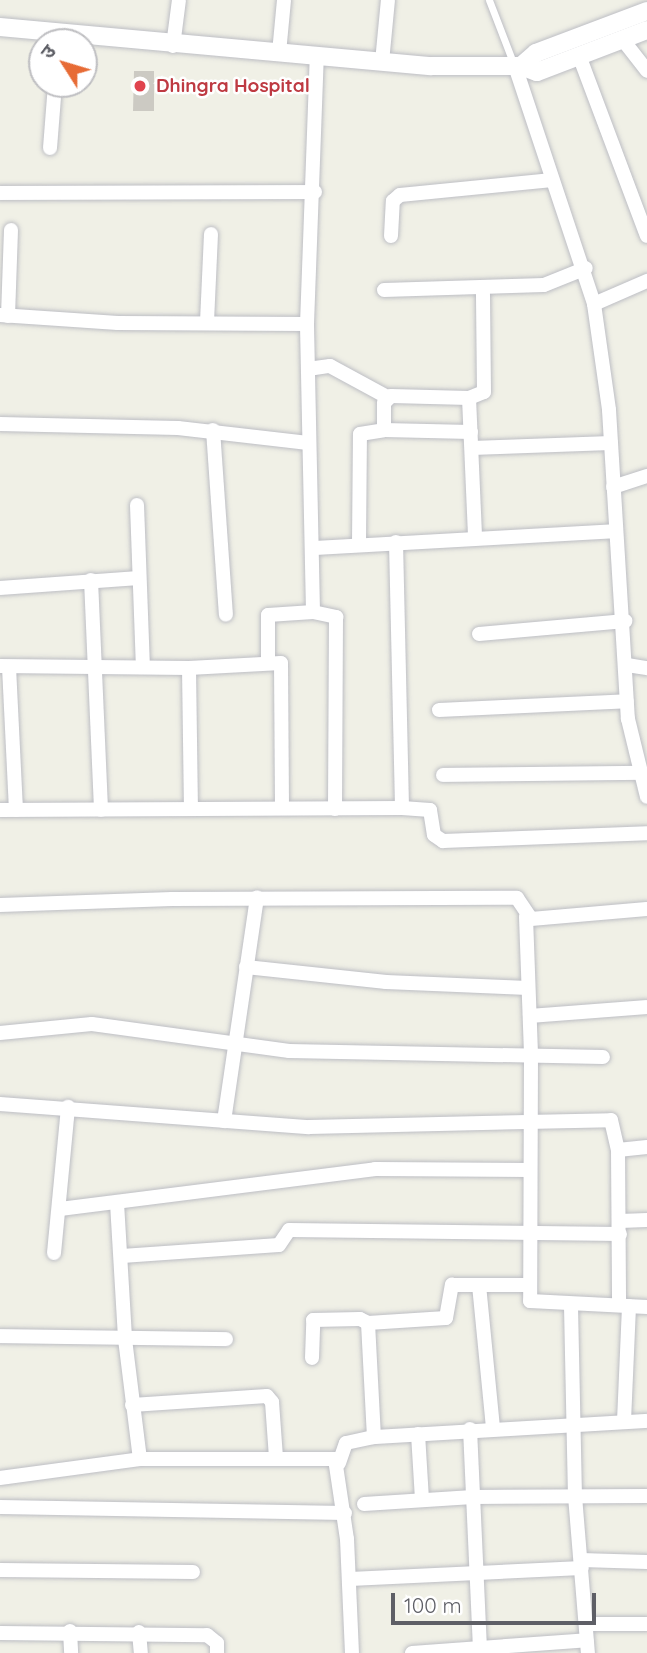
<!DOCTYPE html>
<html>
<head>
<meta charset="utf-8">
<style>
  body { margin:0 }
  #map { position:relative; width:647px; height:1653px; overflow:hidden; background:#f0f0e6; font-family:Quicksand,"Noto Sans Devanagari",sans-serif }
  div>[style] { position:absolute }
  .building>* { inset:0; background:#cccac3 }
  .roads { filter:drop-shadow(0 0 2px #bdbec4) drop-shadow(0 0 2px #bdbec4) }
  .service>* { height:7px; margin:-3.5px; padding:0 3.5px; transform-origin:3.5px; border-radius:3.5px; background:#fff }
  .minor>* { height:14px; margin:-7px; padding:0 7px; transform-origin:7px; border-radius:7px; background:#fff }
  .tertiary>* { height:18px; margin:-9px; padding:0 9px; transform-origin:9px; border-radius:9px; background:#fff }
  .dots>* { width:19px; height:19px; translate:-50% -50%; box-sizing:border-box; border:4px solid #fff; border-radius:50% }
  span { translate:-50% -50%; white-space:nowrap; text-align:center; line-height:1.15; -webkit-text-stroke:5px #fff; paint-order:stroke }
  .health-label { font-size:19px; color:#be3a42; font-weight:700 }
  .left { translate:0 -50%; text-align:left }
  .north { position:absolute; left:28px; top:28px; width:70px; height:70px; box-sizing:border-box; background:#fff; border:2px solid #bfbfc2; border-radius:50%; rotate:307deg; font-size:19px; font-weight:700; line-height:28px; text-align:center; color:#5e5f66 }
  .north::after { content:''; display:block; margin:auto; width:24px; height:32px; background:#e76b35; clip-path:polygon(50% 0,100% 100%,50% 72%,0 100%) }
  .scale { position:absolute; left:391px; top:1593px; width:205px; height:32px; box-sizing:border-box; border:4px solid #5e5f66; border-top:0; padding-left:9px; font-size:21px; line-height:24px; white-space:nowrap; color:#5e5f66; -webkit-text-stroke:5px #fff; paint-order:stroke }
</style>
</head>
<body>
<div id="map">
  <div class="building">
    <i style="clip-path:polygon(134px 71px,154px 71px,154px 111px,133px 111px)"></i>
  </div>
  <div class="roads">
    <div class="service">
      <i style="left:489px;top:0;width:70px;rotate:69deg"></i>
    </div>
    <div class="minor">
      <i style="left:623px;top:40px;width:39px;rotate:52deg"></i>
      <i style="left:173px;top:46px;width:46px;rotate:-82.6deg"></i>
      <i style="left:279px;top:53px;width:53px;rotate:-84.6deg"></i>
      <i style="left:580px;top:58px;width:190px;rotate:69.4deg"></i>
      <i style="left:382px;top:62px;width:62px;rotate:-84.5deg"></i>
      <i style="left:515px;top:66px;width:251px;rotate:71.6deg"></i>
      <i style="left:594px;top:304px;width:107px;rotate:81.9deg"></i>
      <i style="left:609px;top:410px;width:310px;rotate:86.5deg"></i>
      <i style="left:628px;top:719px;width:80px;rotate:76.3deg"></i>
      <i style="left:50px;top:148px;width:64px;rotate:-85.5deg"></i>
      <i style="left:0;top:193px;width:315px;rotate:-0.2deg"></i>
      <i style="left:391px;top:236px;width:35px;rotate:-87deg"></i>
      <i style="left:393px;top:201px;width:9px;rotate:-41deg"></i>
      <i style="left:400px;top:195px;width:153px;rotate:-5.6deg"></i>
      <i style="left:384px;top:290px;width:160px;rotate:-1.8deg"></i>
      <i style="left:544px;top:285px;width:45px;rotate:-22deg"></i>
      <i style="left:594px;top:304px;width:58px;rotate:-23.5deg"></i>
      <i style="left:0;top:315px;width:118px;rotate:3.9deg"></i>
      <i style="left:118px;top:323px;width:189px;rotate:0.3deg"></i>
      <i style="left:8px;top:316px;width:86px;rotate:-88deg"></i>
      <i style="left:207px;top:322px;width:88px;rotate:-87.4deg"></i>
      <i style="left:308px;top:369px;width:22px;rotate:-8deg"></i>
      <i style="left:330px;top:366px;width:65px;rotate:28.5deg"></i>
      <i style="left:469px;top:398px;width:139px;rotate:87.5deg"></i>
      <i style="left:0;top:424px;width:178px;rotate:1.3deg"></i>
      <i style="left:178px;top:428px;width:131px;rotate:6.6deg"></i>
      <i style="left:213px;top:430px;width:185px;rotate:86deg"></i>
      <i style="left:384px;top:430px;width:27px;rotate:-90deg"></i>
      <i style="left:384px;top:403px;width:10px;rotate:-45deg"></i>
      <i style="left:391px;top:396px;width:78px;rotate:1.5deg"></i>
      <i style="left:469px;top:398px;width:16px;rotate:-22deg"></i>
      <i style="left:484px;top:392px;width:103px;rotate:-90.6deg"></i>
      <i style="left:472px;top:448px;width:139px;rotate:-2.1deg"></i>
      <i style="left:613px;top:487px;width:36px;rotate:-18deg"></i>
      <i style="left:137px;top:505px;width:162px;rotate:87.9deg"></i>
      <i style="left:396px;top:542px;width:266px;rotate:88.7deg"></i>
      <i style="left:359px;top:544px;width:110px;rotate:-89.5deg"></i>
      <i style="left:360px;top:434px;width:24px;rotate:-9deg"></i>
      <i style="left:384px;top:430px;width:87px;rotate:1.3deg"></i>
      <i style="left:313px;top:548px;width:303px;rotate:-3.2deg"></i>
      <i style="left:91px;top:580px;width:230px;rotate:87.5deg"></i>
      <i style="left:0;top:588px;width:139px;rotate:-4.1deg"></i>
      <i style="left:313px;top:612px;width:288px;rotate:-91.2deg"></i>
      <i style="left:307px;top:324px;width:267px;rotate:-87.9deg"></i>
      <i style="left:479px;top:634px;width:147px;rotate:-5.1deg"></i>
      <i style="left:268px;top:661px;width:46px;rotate:-90deg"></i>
      <i style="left:268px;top:615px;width:45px;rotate:-3.8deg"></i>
      <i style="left:313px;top:612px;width:24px;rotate:12deg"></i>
      <i style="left:336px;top:617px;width:192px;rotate:90.3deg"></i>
      <i style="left:627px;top:665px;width:20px;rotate:9deg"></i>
      <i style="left:0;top:666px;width:189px;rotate:0.6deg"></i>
      <i style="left:189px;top:668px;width:92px;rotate:-3.1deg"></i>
      <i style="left:281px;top:663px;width:145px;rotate:89.6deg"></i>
      <i style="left:9px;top:667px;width:143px;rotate:87.2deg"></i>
      <i style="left:189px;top:668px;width:141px;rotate:89.2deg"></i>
      <i style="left:439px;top:710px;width:188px;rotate:-2.7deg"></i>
      <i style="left:443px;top:775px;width:196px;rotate:-0.6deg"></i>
      <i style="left:0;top:810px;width:402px;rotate:-0.3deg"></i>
      <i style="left:402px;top:808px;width:28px;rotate:4deg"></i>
      <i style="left:430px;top:810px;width:25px;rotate:81deg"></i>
      <i style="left:434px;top:835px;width:11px;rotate:34deg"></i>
      <i style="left:443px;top:841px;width:204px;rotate:-2.2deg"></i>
      <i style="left:0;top:905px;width:172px;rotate:-2deg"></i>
      <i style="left:172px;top:899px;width:345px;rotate:-0.2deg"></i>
      <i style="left:517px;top:898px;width:25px;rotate:56deg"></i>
      <i style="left:531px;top:919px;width:116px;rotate:-4.9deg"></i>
      <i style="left:526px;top:917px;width:138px;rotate:87.9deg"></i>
      <i style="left:531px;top:1055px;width:246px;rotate:90.2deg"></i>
      <i style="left:530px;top:1301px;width:117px;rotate:2.9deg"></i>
      <i style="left:246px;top:967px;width:141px;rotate:6.1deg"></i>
      <i style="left:386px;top:982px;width:142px;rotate:2.4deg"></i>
      <i style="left:530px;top:1016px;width:117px;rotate:-4.4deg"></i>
      <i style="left:0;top:1033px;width:92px;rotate:-5.6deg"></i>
      <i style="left:92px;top:1024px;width:199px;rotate:7.8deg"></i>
      <i style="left:289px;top:1051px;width:314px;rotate:1.1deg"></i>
      <i style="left:0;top:1104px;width:310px;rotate:4.3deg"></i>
      <i style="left:309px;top:1127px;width:302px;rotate:-1.3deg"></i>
      <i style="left:611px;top:1120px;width:31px;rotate:77deg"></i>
      <i style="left:618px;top:1150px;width:155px;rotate:89.6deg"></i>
      <i style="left:224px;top:1121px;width:226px;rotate:-81.6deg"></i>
      <i style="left:618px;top:1150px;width:29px;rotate:-6deg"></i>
      <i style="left:117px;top:1203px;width:136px;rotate:86.6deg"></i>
      <i style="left:125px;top:1339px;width:121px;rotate:82.9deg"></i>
      <i style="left:60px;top:1209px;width:318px;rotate:-7.2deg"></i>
      <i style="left:375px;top:1169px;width:155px;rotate:0.4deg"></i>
      <i style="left:620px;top:1221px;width:27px;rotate:-2deg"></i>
      <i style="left:54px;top:1253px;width:147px;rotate:-84.5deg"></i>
      <i style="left:122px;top:1256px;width:157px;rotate:-4deg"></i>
      <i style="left:279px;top:1245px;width:18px;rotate:-56deg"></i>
      <i style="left:289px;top:1230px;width:331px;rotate:0.7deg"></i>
      <i style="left:479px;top:1285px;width:144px;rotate:84.4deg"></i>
      <i style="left:571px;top:1306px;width:190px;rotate:88.8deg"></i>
      <i style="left:575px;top:1496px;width:158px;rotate:85.3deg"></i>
      <i style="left:368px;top:1323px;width:78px;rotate:-3.7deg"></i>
      <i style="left:446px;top:1318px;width:34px;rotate:-80deg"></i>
      <i style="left:452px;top:1285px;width:76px"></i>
      <i style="left:0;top:1336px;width:226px;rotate:0.8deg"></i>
      <i style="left:312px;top:1358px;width:38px;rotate:-88deg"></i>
      <i style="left:313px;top:1320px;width:47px;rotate:-1.2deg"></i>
      <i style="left:360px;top:1319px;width:9px;rotate:27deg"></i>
      <i style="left:368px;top:1323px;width:114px;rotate:87deg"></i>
      <i style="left:132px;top:1405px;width:135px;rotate:-3.8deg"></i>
      <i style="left:267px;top:1396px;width:8px;rotate:50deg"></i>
      <i style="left:272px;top:1402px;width:56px;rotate:85.9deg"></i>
      <i style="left:624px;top:1421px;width:115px;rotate:-87.5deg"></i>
      <i style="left:470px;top:1429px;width:224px;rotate:87.4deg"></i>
      <i style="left:418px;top:1434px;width:65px;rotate:86.5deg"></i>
      <i style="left:339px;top:1463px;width:21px;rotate:-71deg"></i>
      <i style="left:346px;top:1443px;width:29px;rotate:-12deg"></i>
      <i style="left:374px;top:1437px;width:273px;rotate:-3.4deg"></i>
      <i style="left:0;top:1478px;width:141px;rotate:-7.7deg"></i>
      <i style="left:140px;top:1459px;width:195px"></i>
      <i style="left:335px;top:1459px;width:81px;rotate:81.5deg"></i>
      <i style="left:347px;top:1539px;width:114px;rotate:87.5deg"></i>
      <i style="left:364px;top:1504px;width:109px;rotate:-3.7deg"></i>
      <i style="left:473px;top:1497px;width:174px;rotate:-0.3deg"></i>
      <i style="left:0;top:1507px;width:345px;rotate:1deg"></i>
      <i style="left:581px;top:1560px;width:66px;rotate:1.7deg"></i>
      <i style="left:0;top:1570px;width:193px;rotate:0.6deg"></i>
      <i style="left:350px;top:1579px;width:232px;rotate:-2.7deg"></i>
      <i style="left:586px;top:1624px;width:61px"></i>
      <i style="left:70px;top:1631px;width:22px;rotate:87deg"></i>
      <i style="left:139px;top:1632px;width:21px;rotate:85deg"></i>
      <i style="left:0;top:1633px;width:207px;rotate:0.6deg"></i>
      <i style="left:207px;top:1635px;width:13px;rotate:39deg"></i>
      <i style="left:217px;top:1643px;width:10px;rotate:90deg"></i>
      <i style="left:412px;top:1653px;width:175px;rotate:-4.2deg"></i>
    </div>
    <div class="tertiary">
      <i style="left:0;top:27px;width:433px;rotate:5.2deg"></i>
      <i style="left:431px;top:66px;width:90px"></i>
      <i style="left:521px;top:66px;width:17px;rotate:21deg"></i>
      <i style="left:537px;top:72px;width:118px;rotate:-20.9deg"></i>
      <i style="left:521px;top:66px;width:20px;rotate:-41deg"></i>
      <i style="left:536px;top:53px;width:119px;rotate:-20.7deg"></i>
    </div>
  </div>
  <div class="dots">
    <i style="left:140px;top:86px;background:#e0444e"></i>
  </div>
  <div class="health-label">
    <span class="left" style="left:156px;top:86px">Dhingra Hospital</span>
  </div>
  <div class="north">उ</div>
  <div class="scale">100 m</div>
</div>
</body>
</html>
